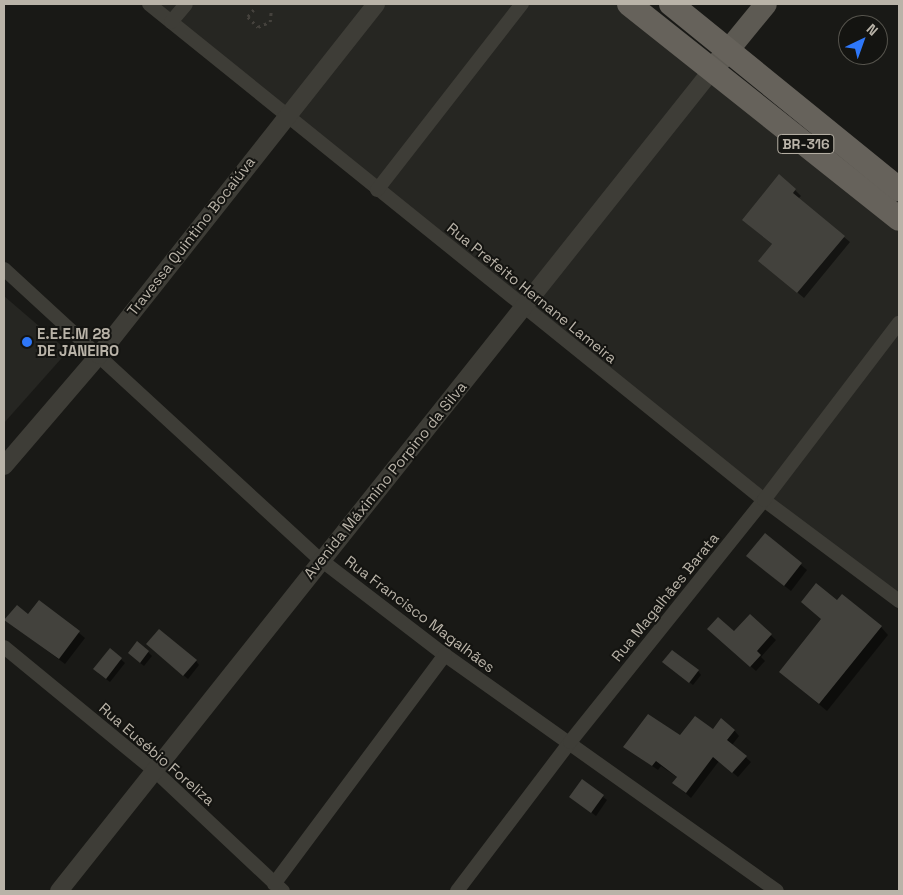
<!DOCTYPE html>
<html>
<head>
<meta charset="utf-8">
<style>
  body { margin:0 }
  #map { position:relative; width:903px; height:895px; overflow:hidden; background:#191916; font-family:"Space Grotesk",sans-serif }
  div>[style] { position:absolute }
  .built>* { inset:0; background:#262622 }
  .shadow>* { inset:0; background:#0007 }
  .building>* { inset:0; background:#43423d }
  .path>* { height:2.5px; margin-top:-1.25px; transform-origin:0; background:repeating-linear-gradient(90deg,#45423d 0 2.5px,transparent 0 6.5px) }
  .minor>* { height:14px; margin:-7px; padding:0 7px; transform-origin:7px; border-radius:7px; background:#3e3d37 }
  .tertiary>* { height:18px; margin:-9px; padding:0 9px; transform-origin:9px; border-radius:9px; background:#3e3d37 }
  .primary>* { height:22px; margin:-11px; padding:0 11px; transform-origin:11px; border-radius:11px; background:#5d5a53 }
  .trunk>* { height:24px; margin:-12px; padding:0 12px; transform-origin:12px; border-radius:12px; background:#66625b }
  .dots>* { width:14px; height:14px; translate:-50% -50%; box-sizing:border-box; border:2px solid #141411; border-radius:50% }
  span { translate:-50% -50%; white-space:nowrap; text-align:center; line-height:1.15; -webkit-text-stroke:4px #141411; paint-order:stroke }
  .shield-label span { padding:1px 4px; background:#141411; border:1px solid; border-radius:4px; -webkit-text-stroke-width:0 }
  .shield-label { font-size:14px; color:#b9b3a8; font-weight:700 }
  .street-label { font-size:15px; color:#b9b3a8 }
  .poi-label { font-size:15px; color:#b9b3a8; font-weight:700 }
  .left { translate:0 -50%; text-align:left }
  .frame { position:absolute; inset:0; border:5px solid #b9b3a8; pointer-events:none }
  .north { position:absolute; left:838px; top:15px; width:50px; height:50px; box-sizing:border-box; background:#141411; border:1px solid #56544d; border-radius:50%; rotate:42deg; font-size:14px; font-weight:700; line-height:20px; text-align:center; color:#b9b3a8 }
  .north::after { content:''; display:block; margin:auto; width:18px; height:22px; background:#2e77f9; clip-path:polygon(50% 0,100% 100%,50% 72%,0 100%) }
</style>
</head>
<body>
<div id="map">
  <div class="built">
    <i style="clip-path:polygon(148px 4px,625px 4px,899px 226px,899px 601px)"></i>
    <i style="clip-path:polygon(4px 296px,68px 351px,4px 423px)"></i>
  </div>
  <div class="shadow">
    <i style="clip-path:polygon(795px 190px,801px 196px,798px 199px,850px 242px,804px 298px,766px 266px,773px 245px,749px 225px)"></i>
    <i style="clip-path:polygon(765px 535px,807px 570px,791px 591px,754px 562px)"></i>
    <i style="clip-path:polygon(40px 601px,85px 638px,65px 664px,6px 620px,28px 615px)"></i>
    <i style="clip-path:polygon(750px 616px,776px 640px,761px 657px,765px 661px,756px 671px,714px 634px,734px 633px)"></i>
    <i style="clip-path:polygon(881px 627px,888px 635px,827px 711px,780px 672px)"></i>
    <i style="clip-path:polygon(151px 648px,196px 661px,199px 665px,188px 679px)"></i>
    <i style="clip-path:polygon(110px 650px,125px 663px,110px 682px,98px 673px)"></i>
    <i style="clip-path:polygon(148px 652px,152px 656px,144px 666px,133px 657px)"></i>
    <i style="clip-path:polygon(668px 665px,698px 671px,701px 675px,693px 685px)"></i>
    <i style="clip-path:polygon(734px 730px,739px 736px,732px 745px,751px 762px,738px 777px,719px 761px,691px 798px,674px 783px,678px 778px,661px 766px,658px 770px,625px 747px,713px 731px)"></i>
    <i style="clip-path:polygon(582px 781px,607px 800px,596px 816px,575px 800px)"></i>
  </div>
  <div class="building">
    <i style="clip-path:polygon(779px 174px,796px 189px,793px 193px,845px 236px,797px 293px,758px 261px,772px 244px,742px 220px)"></i>
    <i style="clip-path:polygon(765px 533px,802px 563px,784px 586px,746px 556px)"></i>
    <i style="clip-path:polygon(816px 583px,837px 600px,842px 594px,882px 626px,819px 704px,779px 672px,821px 619px,801px 602px)"></i>
    <i style="clip-path:polygon(39px 600px,80px 631px,59px 659px,4px 620px,17px 605px,28px 614px)"></i>
    <i style="clip-path:polygon(750px 614px,772px 634px,757px 651px,761px 655px,750px 667px,707px 629px,718px 617px,734px 631px)"></i>
    <i style="clip-path:polygon(159px 629px,197px 660px,183px 676px,146px 644px)"></i>
    <i style="clip-path:polygon(137px 641px,149px 651px,140px 663px,128px 653px)"></i>
    <i style="clip-path:polygon(110px 648px,122px 658px,106px 679px,93px 669px)"></i>
    <i style="clip-path:polygon(672px 650px,699px 670px,689px 683px,662px 662px)"></i>
    <i style="clip-path:polygon(648px 714px,680px 735px,695px 716px,713px 729px,721px 718px,735px 730px,727px 740px,747px 756px,732px 773px,713px 757px,686px 793px,672px 783px,677px 777px,656px 761px,652px 766px,623px 747px)"></i>
    <i style="clip-path:polygon(582px 779px,604px 795px,591px 813px,569px 797px)"></i>
  </div>
  <div class="path">
    <i style="left:254px;top:10px;width:9px;rotate:131deg"></i>
    <i style="left:248px;top:17px;width:14px;rotate:45deg"></i>
    <i style="left:258px;top:27px;width:13px;rotate:-23deg"></i>
    <i style="left:270px;top:22px;width:11px;rotate:-85deg"></i>
  </div>
  <div class="minor">
    <i style="left:149px;top:4px;width:790px;rotate:38.89deg"></i>
    <i style="left:764px;top:500px;width:169px;rotate:36.8deg"></i>
    <i style="left:171px;top:22px;width:23px;rotate:-50deg"></i>
    <i style="left:377px;top:190px;width:236px;rotate:-52.1deg"></i>
    <i style="left:4px;top:269px;width:430px;rotate:42.6deg"></i>
    <i style="left:321px;top:560px;width:156px;rotate:37.5deg"></i>
    <i style="left:445px;top:655px;width:407px;rotate:35.4deg"></i>
    <i style="left:4px;top:647px;width:194px;rotate:39.4deg"></i>
    <i style="left:154px;top:770px;width:177px;rotate:43.2deg"></i>
    <i style="left:274px;top:884px;width:286px;rotate:-53.3deg"></i>
    <i style="left:457px;top:891px;width:187px;rotate:-52.8deg"></i>
    <i style="left:570px;top:742px;width:310px;rotate:-51.3deg"></i>
    <i style="left:764px;top:500px;width:223px;rotate:-52.7deg"></i>
  </div>
  <div class="tertiary">
    <i style="left:4px;top:466px;width:146px;rotate:-49.4deg"></i>
    <i style="left:99px;top:355px;width:447px;rotate:-51.7deg"></i>
    <i style="left:59px;top:891px;width:1049px;rotate:-51.5deg"></i>
  </div>
  <div class="primary">
    <i style="left:712px;top:70px;width:85px;rotate:-50.7deg"></i>
  </div>
  <div class="trunk">
    <i style="left:629px;top:4px;width:345px;rotate:38.5deg"></i>
    <i style="left:671px;top:4px;width:294px;rotate:39.1deg"></i>
  </div>
  <div class="dots">
    <i style="left:27px;top:342px;background:#2e77f9"></i>
  </div>
  <div class="shield-label">
    <span style="left:806px;top:144px">BR-316</span>
  </div>
  <div class="street-label">
    <span style="left:191px;top:236px;rotate:-52deg">Travessa Quintino Bocaiúva</span>
    <span style="left:532px;top:293px;rotate:39deg">Rua Prefeito Hernane Lameira</span>
    <span style="left:385px;top:480px;rotate:-51deg">Avenida Máximino Porpino da Silva</span>
    <span style="left:665px;top:597px;rotate:-51deg">Rua Magalhães Barata</span>
    <span style="left:420px;top:614px;rotate:37deg">Rua Francisco Magalhães</span>
    <span style="left:157px;top:754px;rotate:41deg">Rua Eusébio Foreliza</span>
  </div>
  <div class="poi-label">
    <span class="left" style="left:37px;top:342px">E.E.E.M 28<br>DE JANEIRO</span>
  </div>
  <div class="frame"></div>
  <div class="north">N</div>
</div>
</body>
</html>
